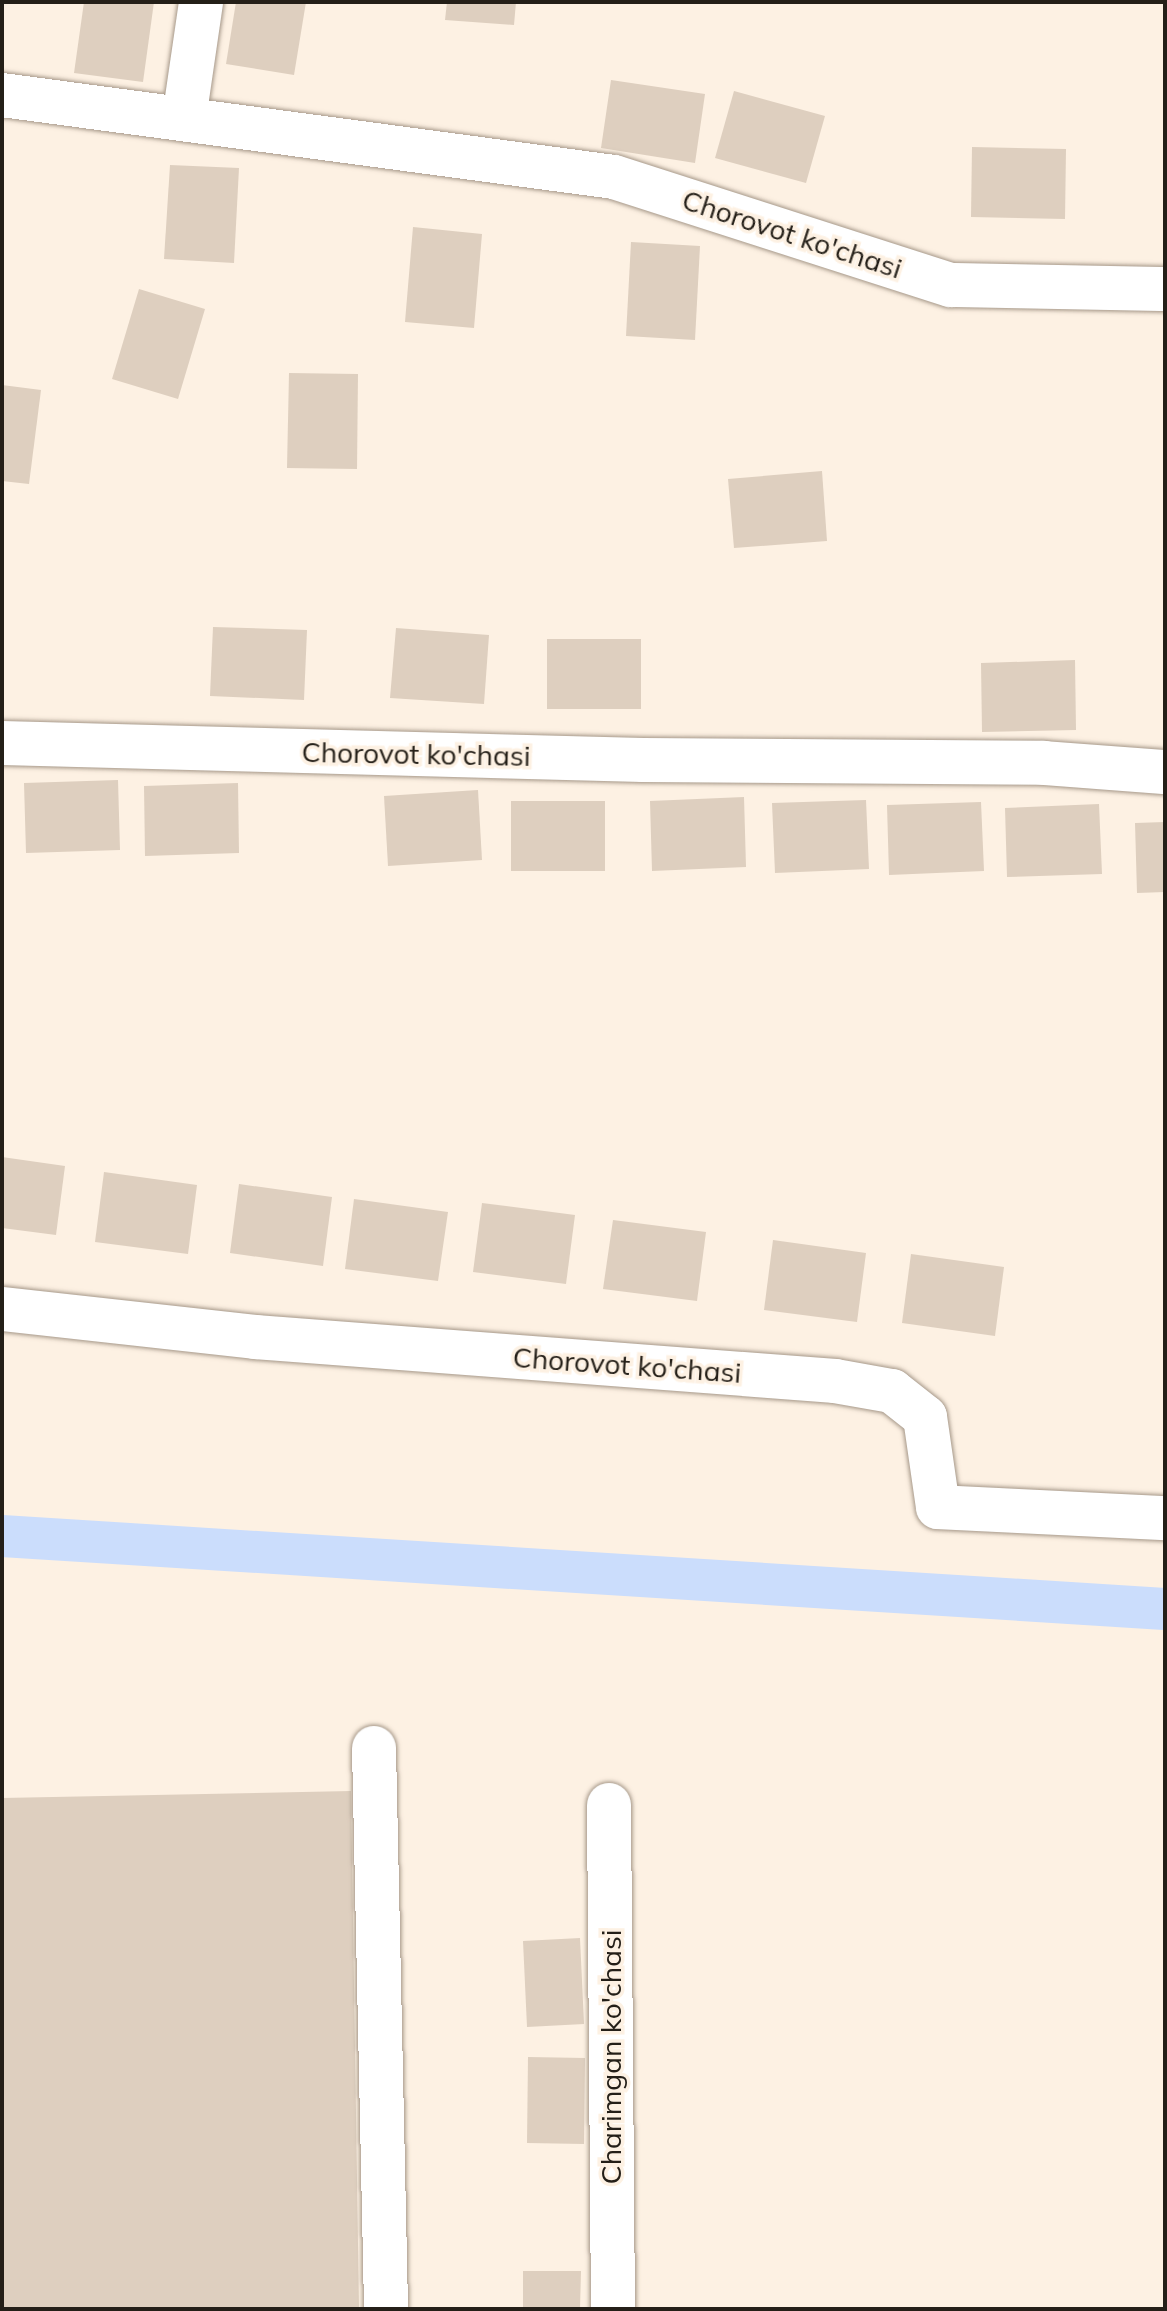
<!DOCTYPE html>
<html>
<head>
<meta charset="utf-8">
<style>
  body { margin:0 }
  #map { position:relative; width:1167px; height:2311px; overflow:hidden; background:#fdf1e3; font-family:Mulish,sans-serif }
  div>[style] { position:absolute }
  .canal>* { height:42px; margin:-21px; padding:0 21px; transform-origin:21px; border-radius:21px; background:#cbddfc }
  .building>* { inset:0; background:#decfbf }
  .roads { filter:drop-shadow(0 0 2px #a69889) drop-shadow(0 0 2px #a69889) }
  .street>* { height:44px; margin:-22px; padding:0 22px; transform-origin:22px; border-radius:22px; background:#fff }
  span { translate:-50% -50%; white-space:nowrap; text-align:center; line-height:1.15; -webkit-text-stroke:7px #fdf1e3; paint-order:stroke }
  .street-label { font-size:28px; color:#241f18 }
  .frame { position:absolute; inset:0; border:4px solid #241f18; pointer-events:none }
</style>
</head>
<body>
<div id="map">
  <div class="canal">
    <i style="left:2px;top:1536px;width:1165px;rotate:3.59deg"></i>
  </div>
  <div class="building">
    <i style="clip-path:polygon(84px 2px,154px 2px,143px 82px,74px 73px)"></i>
    <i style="clip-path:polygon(236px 2px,306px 2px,294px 75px,226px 64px)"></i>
    <i style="clip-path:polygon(447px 2px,516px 2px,514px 25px,445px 20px)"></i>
    <i style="clip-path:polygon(611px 80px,705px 94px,695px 163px,601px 148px)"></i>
    <i style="clip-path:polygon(734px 91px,825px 116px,806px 183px,715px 158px)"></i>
    <i style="clip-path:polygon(972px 147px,1066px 149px,1065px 219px,971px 217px)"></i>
    <i style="clip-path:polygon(170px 165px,239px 168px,234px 263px,164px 259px)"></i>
    <i style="clip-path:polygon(413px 227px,482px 234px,474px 328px,405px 322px)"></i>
    <i style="clip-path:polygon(631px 242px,700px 246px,695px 340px,626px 336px)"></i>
    <i style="clip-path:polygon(139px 289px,205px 309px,178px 399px,112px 379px)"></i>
    <i style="clip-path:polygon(289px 373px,358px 374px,357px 469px,287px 468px)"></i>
    <i style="clip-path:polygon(2px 385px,41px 390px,29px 484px,2px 481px)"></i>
    <i style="clip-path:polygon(822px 471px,827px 541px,734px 548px,728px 479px)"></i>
    <i style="clip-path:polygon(213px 627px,307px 630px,304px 700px,210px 696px)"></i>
    <i style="clip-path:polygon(396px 628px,489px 635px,484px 704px,390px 698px)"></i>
    <i style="clip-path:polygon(547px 639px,641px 639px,641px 709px,547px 709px)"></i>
    <i style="clip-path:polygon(1075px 660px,1076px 730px,982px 732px,981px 663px)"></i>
    <i style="clip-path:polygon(118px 780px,120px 850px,26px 853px,24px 783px)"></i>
    <i style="clip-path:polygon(238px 783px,239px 853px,145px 856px,144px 786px)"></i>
    <i style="clip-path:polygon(478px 790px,482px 860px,388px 866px,384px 796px)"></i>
    <i style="clip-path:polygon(744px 797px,746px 867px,652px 871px,650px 801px)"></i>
    <i style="clip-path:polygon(866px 800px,869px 869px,775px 873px,772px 803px)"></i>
    <i style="clip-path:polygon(511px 801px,605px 801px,605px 871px,511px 871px)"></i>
    <i style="clip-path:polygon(981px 802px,984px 871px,889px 875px,887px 805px)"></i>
    <i style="clip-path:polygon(1099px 804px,1102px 874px,1007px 877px,1005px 808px)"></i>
    <i style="clip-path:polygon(1165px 822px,1165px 892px,1137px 893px,1135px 823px)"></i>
    <i style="clip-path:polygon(2px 1157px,65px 1166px,56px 1235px,2px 1228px)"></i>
    <i style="clip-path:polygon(104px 1172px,197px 1185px,188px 1254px,95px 1242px)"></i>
    <i style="clip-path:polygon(239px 1184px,332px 1197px,323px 1266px,230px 1253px)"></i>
    <i style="clip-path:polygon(354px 1199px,448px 1212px,438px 1281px,345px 1269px)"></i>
    <i style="clip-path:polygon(482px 1203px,575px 1215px,566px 1284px,473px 1272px)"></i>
    <i style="clip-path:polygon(613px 1220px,706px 1232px,697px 1301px,603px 1289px)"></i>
    <i style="clip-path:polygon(773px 1240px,866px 1253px,857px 1322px,764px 1310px)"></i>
    <i style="clip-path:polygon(911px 1254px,1004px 1267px,995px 1336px,902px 1323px)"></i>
    <i style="clip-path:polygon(351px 1791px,359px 2309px,2px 2309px,2px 1798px)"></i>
    <i style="clip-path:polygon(580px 1938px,584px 2024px,527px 2027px,523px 1941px)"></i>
    <i style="clip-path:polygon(528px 2057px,585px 2058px,584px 2144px,527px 2143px)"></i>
    <i style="clip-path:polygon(523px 2271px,581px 2271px,580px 2309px,523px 2309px)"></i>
  </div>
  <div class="roads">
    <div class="street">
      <i style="left:2px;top:95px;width:617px;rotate:7.63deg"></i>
      <i style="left:614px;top:177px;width:354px;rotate:17.8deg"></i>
      <i style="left:951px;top:285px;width:214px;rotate:1.1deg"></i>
      <i style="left:184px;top:119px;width:118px;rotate:-81.7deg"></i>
      <i style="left:2px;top:743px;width:641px;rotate:1.52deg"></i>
      <i style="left:643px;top:760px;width:401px;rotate:0.4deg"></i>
      <i style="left:1044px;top:763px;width:121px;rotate:4.3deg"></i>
      <i style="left:2px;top:1309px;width:255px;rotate:6.3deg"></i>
      <i style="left:255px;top:1337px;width:582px;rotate:4.34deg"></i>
      <i style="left:835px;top:1381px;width:58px;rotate:10deg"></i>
      <i style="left:892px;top:1391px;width:42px;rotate:38.2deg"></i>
      <i style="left:925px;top:1417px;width:91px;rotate:81.8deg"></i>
      <i style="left:938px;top:1507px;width:227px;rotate:2.8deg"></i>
      <i style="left:374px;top:1748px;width:561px;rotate:88.77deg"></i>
      <i style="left:609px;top:1805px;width:504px;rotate:89.55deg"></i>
    </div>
  </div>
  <div class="street-label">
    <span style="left:792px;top:234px;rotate:18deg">Chorovot ko'chasi</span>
    <span style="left:416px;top:754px;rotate:1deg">Chorovot ko'chasi</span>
    <span style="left:627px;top:1365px;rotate:4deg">Chorovot ko'chasi</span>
    <span style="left:611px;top:2057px;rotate:-90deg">Charimgan ko'chasi</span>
  </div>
  <div class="frame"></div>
</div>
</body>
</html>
